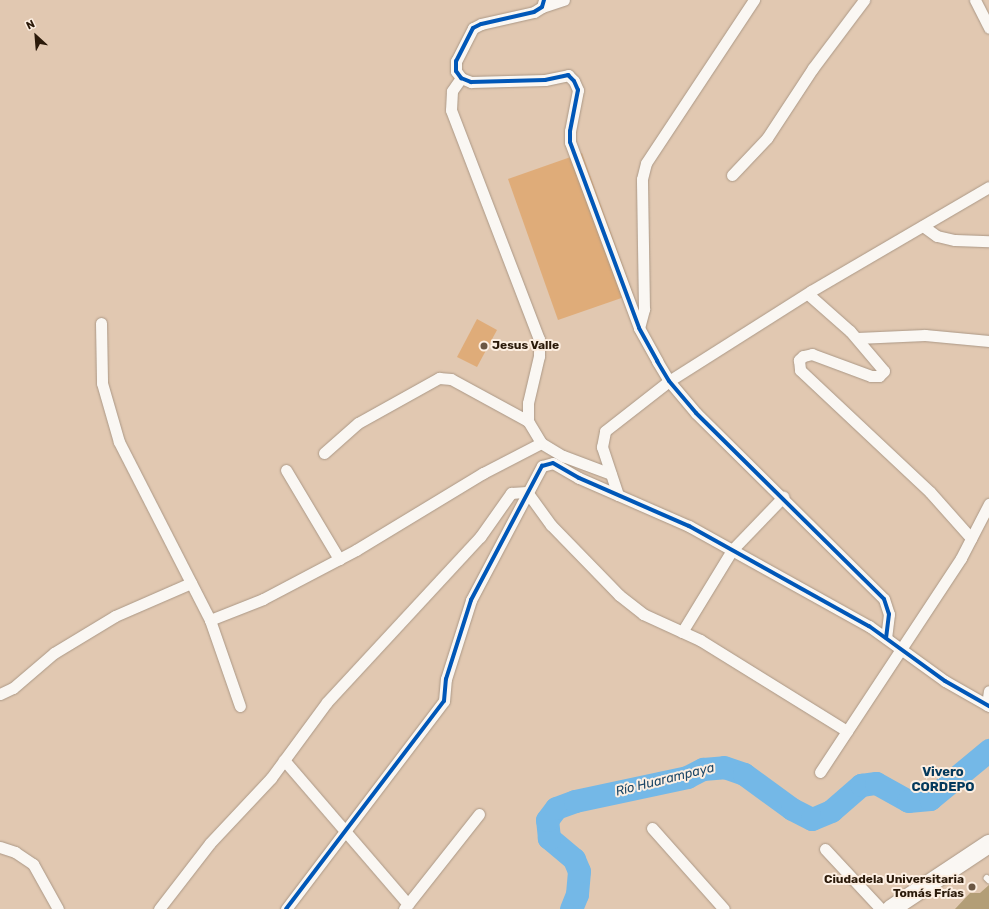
<!DOCTYPE html>
<html>
<head>
<meta charset="utf-8">
<style>
  body { margin:0 }
  #map { position:relative; width:989px; height:909px; overflow:hidden; background:#e1c8b1; font-family:Rubik,sans-serif }
  div>[style] { position:absolute }
  .green>* { inset:0; background:#dfac79 }
  .river>* { height:23px; margin:-11.5px; padding:0 11.5px; transform-origin:11.5px; border-radius:11.5px; background:#74b8e7 }
  .building>* { inset:0; background:#b39e77 }
  .roads { filter:drop-shadow(0 0 1px #ab9886) drop-shadow(0 0 1px #ab9886) }
  .lane>* { height:5.5px; margin:-2.75px; padding:0 2.75px; transform-origin:2.75px; border-radius:2.75px; background:#faf7f3 }
  .street>* { height:11px; margin:-5.5px; padding:0 5.5px; transform-origin:5.5px; border-radius:5.5px; background:#faf7f3 }
  .primary>* { height:18px; margin:-9px; padding:0 9px; transform-origin:9px; border-radius:9px; background:#faf7f3 }
  .cycleway>* { height:4px; margin:-2px; padding:0 2px; transform-origin:2px; border-radius:2px; background:#0057b8 }
  .dots>* { width:11px; height:11px; translate:-50% -50%; box-sizing:border-box; border:2px solid #fdefe2; border-radius:50% }
  span { translate:-50% -50%; white-space:nowrap; text-align:center; line-height:1.15; -webkit-text-stroke:4px #fdefe2; paint-order:stroke }
  .poi-label { font-size:12px; color:#2b1a0a; font-weight:700 }
  .left { translate:0 -50%; text-align:left }
  .right { translate:-100% -50%; text-align:right }
  .neighbourhood-label { font-size:13px; color:#03395c; font-weight:700 }
  .water-label { font-size:13px; color:#1d4767; font-style:italic }
  .north { position:absolute; left:16px; top:16px; width:40px; height:40px; -webkit-text-stroke:3px #fdefe2; paint-order:stroke; rotate:334deg; font-size:11px; font-weight:700; line-height:16px; text-align:center; color:#2b1a0a }
  .north::after { content:''; display:block; margin:auto; width:14px; height:18px; background:#2b1a0a; clip-path:polygon(50% 0,100% 100%,50% 72%,0 100%) }
</style>
</head>
<body>
<div id="map">
  <div class="green">
    <i style="clip-path:polygon(582px 153px,633px 294px,558px 320px,508px 179px)"></i>
    <i style="clip-path:polygon(477px 319px,497px 330px,477px 367px,457px 357px)"></i>
  </div>
  <div class="river">
    <i style="left:571px;top:909px;width:16px;rotate:-68deg"></i>
    <i style="left:577px;top:894px;width:23px;rotate:-85deg"></i>
    <i style="left:579px;top:871px;width:13px;rotate:-113deg"></i>
    <i style="left:574px;top:859px;width:33px;rotate:-140deg"></i>
    <i style="left:549px;top:838px;width:18px;rotate:-96deg"></i>
    <i style="left:547px;top:820px;width:15px;rotate:-53deg"></i>
    <i style="left:556px;top:808px;width:20px;rotate:-20deg"></i>
    <i style="left:575px;top:801px;width:115px;rotate:-12.1deg"></i>
    <i style="left:687px;top:777px;width:18px;rotate:-27deg"></i>
    <i style="left:703px;top:769px;width:21px;rotate:-5deg"></i>
    <i style="left:724px;top:767px;width:21px;rotate:19deg"></i>
    <i style="left:744px;top:774px;width:59px;rotate:36.1deg"></i>
    <i style="left:792px;top:809px;width:22px;rotate:27deg"></i>
    <i style="left:812px;top:819px;width:21px;rotate:-23deg"></i>
    <i style="left:831px;top:811px;width:40px;rotate:-41deg"></i>
    <i style="left:861px;top:785px;width:15px;rotate:-8deg"></i>
    <i style="left:876px;top:783px;width:37px;rotate:29deg"></i>
    <i style="left:908px;top:801px;width:22px;rotate:-5deg"></i>
    <i style="left:930px;top:799px;width:77px;rotate:-39.7deg"></i>
  </div>
  <div class="building">
    <i style="clip-path:polygon(989px 885px,989px 909px,955px 909px,970px 893px,980px 893px)"></i>
  </div>
  <div class="roads">
    <div class="lane">
      <i style="left:987px;top:878px;width:3px;rotate:45deg"></i>
    </div>
    <div class="street">
      <i style="left:544px;top:0;width:7px;rotate:106deg"></i>
      <i style="left:542px;top:7px;width:9px;rotate:148deg"></i>
      <i style="left:534px;top:12px;width:54px;rotate:167.2deg"></i>
      <i style="left:481px;top:24px;width:9px;rotate:153deg"></i>
      <i style="left:473px;top:28px;width:37px;rotate:117deg"></i>
      <i style="left:456px;top:61px;width:10px;rotate:90deg"></i>
      <i style="left:456px;top:71px;width:9px;rotate:54deg"></i>
      <i style="left:461px;top:78px;width:11px;rotate:22deg"></i>
      <i style="left:471px;top:82px;width:74px;rotate:-1.5deg"></i>
      <i style="left:545px;top:80px;width:24px;rotate:-12deg"></i>
      <i style="left:568px;top:75px;width:8px;rotate:45deg"></i>
      <i style="left:574px;top:81px;width:10px;rotate:66deg"></i>
      <i style="left:578px;top:90px;width:42px;rotate:101deg"></i>
      <i style="left:570px;top:131px;width:11px;rotate:90deg"></i>
      <i style="left:570px;top:142px;width:198px;rotate:69.6deg"></i>
      <i style="left:639px;top:328px;width:38px;rotate:61deg"></i>
      <i style="left:657px;top:361px;width:23px;rotate:59deg"></i>
      <i style="left:669px;top:381px;width:42px;rotate:49.8deg"></i>
      <i style="left:696px;top:413px;width:264px;rotate:44.7deg"></i>
      <i style="left:884px;top:599px;width:16px;rotate:72deg"></i>
      <i style="left:889px;top:614px;width:24px;rotate:97deg"></i>
      <i style="left:975px;top:0;width:31px;rotate:63deg"></i>
      <i style="left:542px;top:7px;width:23px;rotate:-18deg"></i>
      <i style="left:461px;top:78px;width:16px;rotate:125deg"></i>
      <i style="left:452px;top:91px;width:19px;rotate:93deg"></i>
      <i style="left:451px;top:110px;width:245px;rotate:69deg"></i>
      <i style="left:539px;top:339px;width:17px;rotate:90deg"></i>
      <i style="left:539px;top:356px;width:48px;rotate:103.2deg"></i>
      <i style="left:528px;top:403px;width:18px;rotate:90deg"></i>
      <i style="left:528px;top:421px;width:26px;rotate:59deg"></i>
      <i style="left:541px;top:443px;width:26px;rotate:31deg"></i>
      <i style="left:563px;top:456px;width:51px;rotate:20.6deg"></i>
      <i style="left:732px;top:175px;width:51px;rotate:-46.6deg"></i>
      <i style="left:767px;top:138px;width:84px;rotate:-56.7deg"></i>
      <i style="left:813px;top:68px;width:85px;rotate:-53.1deg"></i>
      <i style="left:923px;top:226px;width:17px;rotate:36deg"></i>
      <i style="left:937px;top:236px;width:18px;rotate:13deg"></i>
      <i style="left:955px;top:240px;width:34px;rotate:2deg"></i>
      <i style="left:808px;top:294px;width:56px;rotate:41.4deg"></i>
      <i style="left:850px;top:331px;width:52px;rotate:49.6deg"></i>
      <i style="left:884px;top:371px;width:7px;rotate:135deg"></i>
      <i style="left:879px;top:376px;width:8px;rotate:180deg"></i>
      <i style="left:871px;top:376px;width:63px;rotate:-159.6deg"></i>
      <i style="left:812px;top:354px;width:9px;rotate:167deg"></i>
      <i style="left:803px;top:356px;width:6px;rotate:135deg"></i>
      <i style="left:799px;top:360px;width:10px;rotate:84deg"></i>
      <i style="left:800px;top:370px;width:178px;rotate:43.2deg"></i>
      <i style="left:930px;top:492px;width:62px;rotate:48.3deg"></i>
      <i style="left:101px;top:323px;width:60px;rotate:89deg"></i>
      <i style="left:102px;top:383px;width:61px;rotate:73.9deg"></i>
      <i style="left:119px;top:442px;width:200px;rotate:62.9deg"></i>
      <i style="left:210px;top:620px;width:91px;rotate:70.8deg"></i>
      <i style="left:639px;top:328px;width:20px;rotate:-75deg"></i>
      <i style="left:644px;top:309px;width:130px;rotate:-90.9deg"></i>
      <i style="left:642px;top:179px;width:16px;rotate:-76deg"></i>
      <i style="left:646px;top:163px;width:196px;rotate:-56.5deg"></i>
      <i style="left:857px;top:338px;width:68px;rotate:-2.5deg"></i>
      <i style="left:925px;top:335px;width:64px;rotate:5.4deg"></i>
      <i style="left:324px;top:453px;width:45px;rotate:-41.4deg"></i>
      <i style="left:358px;top:423px;width:93px;rotate:-29.1deg"></i>
      <i style="left:439px;top:378px;width:12px;rotate:5deg"></i>
      <i style="left:451px;top:379px;width:88px;rotate:28.6deg"></i>
      <i style="left:286px;top:470px;width:104px;rotate:59.2deg"></i>
      <i style="left:618px;top:495px;width:51px;rotate:-108.4deg"></i>
      <i style="left:602px;top:447px;width:16px;rotate:-79deg"></i>
      <i style="left:605px;top:431px;width:81px;rotate:-38deg"></i>
      <i style="left:669px;top:381px;width:168px;rotate:-32.4deg"></i>
      <i style="left:811px;top:291px;width:206px;rotate:-30.3deg"></i>
      <i style="left:210px;top:620px;width:57px;rotate:-21.6deg"></i>
      <i style="left:263px;top:599px;width:105px;rotate:-27.8deg"></i>
      <i style="left:356px;top:550px;width:149px;rotate:-31.2deg"></i>
      <i style="left:483px;top:473px;width:65px;rotate:-27.3deg"></i>
      <i style="left:682px;top:632px;width:96px;rotate:-58.6deg"></i>
      <i style="left:732px;top:550px;width:74px;rotate:-46.1deg"></i>
      <i style="left:0;top:694px;width:14px;rotate:-25deg"></i>
      <i style="left:13px;top:688px;width:54px;rotate:-40.5deg"></i>
      <i style="left:54px;top:653px;width:71px;rotate:-31.2deg"></i>
      <i style="left:115px;top:616px;width:83px;rotate:-23.5deg"></i>
      <i style="left:987px;top:705px;width:14px;rotate:-82deg"></i>
      <i style="left:284px;top:760px;width:190px;rotate:49.3deg"></i>
      <i style="left:820px;top:772px;width:256px;rotate:-56.6deg"></i>
      <i style="left:961px;top:558px;width:61px;rotate:-62.6deg"></i>
      <i style="left:652px;top:828px;width:108px;rotate:48.4deg"></i>
      <i style="left:0;top:847px;width:16px;rotate:18deg"></i>
      <i style="left:15px;top:852px;width:22px;rotate:34deg"></i>
      <i style="left:33px;top:864px;width:51px;rotate:60.9deg"></i>
      <i style="left:825px;top:849px;width:82px;rotate:47deg"></i>
      <i style="left:159px;top:909px;width:83px;rotate:-52.3deg"></i>
      <i style="left:210px;top:843px;width:89px;rotate:-46.8deg"></i>
      <i style="left:271px;top:778px;width:94px;rotate:-53.6deg"></i>
      <i style="left:327px;top:702px;width:225px;rotate:-47.2deg"></i>
      <i style="left:480px;top:537px;width:54px;rotate:-54.8deg"></i>
      <i style="left:511px;top:493px;width:16px;rotate:-4deg"></i>
      <i style="left:527px;top:492px;width:41px;rotate:54deg"></i>
      <i style="left:551px;top:525px;width:98px;rotate:45.8deg"></i>
      <i style="left:619px;top:595px;width:31px;rotate:38deg"></i>
      <i style="left:643px;top:614px;width:63px;rotate:24.5deg"></i>
      <i style="left:700px;top:640px;width:173px;rotate:31.8deg"></i>
      <i style="left:286px;top:909px;width:261px;rotate:-52.8deg"></i>
      <i style="left:444px;top:701px;width:22px;rotate:-85deg"></i>
      <i style="left:446px;top:679px;width:83px;rotate:-72.4deg"></i>
      <i style="left:471px;top:600px;width:152px;rotate:-62.1deg"></i>
      <i style="left:542px;top:466px;width:11px;rotate:-15deg"></i>
      <i style="left:553px;top:463px;width:30px;rotate:30deg"></i>
      <i style="left:579px;top:478px;width:120px;rotate:23.6deg"></i>
      <i style="left:689px;top:526px;width:206px;rotate:29.1deg"></i>
      <i style="left:869px;top:626px;width:94px;rotate:35.9deg"></i>
      <i style="left:945px;top:681px;width:51px;rotate:29.6deg"></i>
      <i style="left:404px;top:909px;width:121px;rotate:-51.7deg"></i>
    </div>
    <div class="primary">
      <i style="left:891px;top:909px;width:118px;rotate:-33.6deg"></i>
    </div>
  </div>
  <div class="cycleway">
    <i style="left:544px;top:0;width:7px;rotate:106deg"></i>
    <i style="left:542px;top:7px;width:9px;rotate:148deg"></i>
    <i style="left:534px;top:12px;width:54px;rotate:167.2deg"></i>
    <i style="left:481px;top:24px;width:9px;rotate:153deg"></i>
    <i style="left:473px;top:28px;width:37px;rotate:117deg"></i>
    <i style="left:456px;top:61px;width:10px;rotate:90deg"></i>
    <i style="left:456px;top:71px;width:9px;rotate:54deg"></i>
    <i style="left:461px;top:78px;width:11px;rotate:22deg"></i>
    <i style="left:471px;top:82px;width:74px;rotate:-1.5deg"></i>
    <i style="left:545px;top:80px;width:24px;rotate:-12deg"></i>
    <i style="left:568px;top:75px;width:8px;rotate:45deg"></i>
    <i style="left:574px;top:81px;width:10px;rotate:66deg"></i>
    <i style="left:578px;top:90px;width:42px;rotate:101deg"></i>
    <i style="left:570px;top:131px;width:11px;rotate:90deg"></i>
    <i style="left:570px;top:142px;width:198px;rotate:69.6deg"></i>
    <i style="left:639px;top:328px;width:38px;rotate:61deg"></i>
    <i style="left:657px;top:361px;width:23px;rotate:59deg"></i>
    <i style="left:669px;top:381px;width:42px;rotate:49.8deg"></i>
    <i style="left:696px;top:413px;width:264px;rotate:44.7deg"></i>
    <i style="left:884px;top:599px;width:16px;rotate:72deg"></i>
    <i style="left:889px;top:614px;width:24px;rotate:97deg"></i>
    <i style="left:286px;top:909px;width:261px;rotate:-52.8deg"></i>
    <i style="left:444px;top:701px;width:22px;rotate:-85deg"></i>
    <i style="left:446px;top:679px;width:83px;rotate:-72.4deg"></i>
    <i style="left:471px;top:600px;width:152px;rotate:-62.1deg"></i>
    <i style="left:542px;top:466px;width:11px;rotate:-15deg"></i>
    <i style="left:553px;top:463px;width:30px;rotate:30deg"></i>
    <i style="left:579px;top:478px;width:120px;rotate:23.6deg"></i>
    <i style="left:689px;top:526px;width:206px;rotate:29.1deg"></i>
    <i style="left:869px;top:626px;width:94px;rotate:35.9deg"></i>
    <i style="left:945px;top:681px;width:51px;rotate:29.6deg"></i>
  </div>
  <div class="dots">
    <i style="left:484px;top:346px;background:#6b5744"></i>
    <i style="left:972px;top:887px;background:#6b5744"></i>
  </div>
  <div class="poi-label">
    <span class="left" style="left:492px;top:346px">Jesus Valle</span>
    <span class="right" style="left:964px;top:887px">Ciudadela Universitaria<br>Tomás Frías</span>
  </div>
  <div class="neighbourhood-label">
    <span style="left:943px;top:780px">Vivero<br>CORDEPO</span>
  </div>
  <div class="water-label">
    <span style="left:665px;top:780px;rotate:-14deg">Río Huarampaya</span>
  </div>
  <div class="north">N</div>
</div>
</body>
</html>
